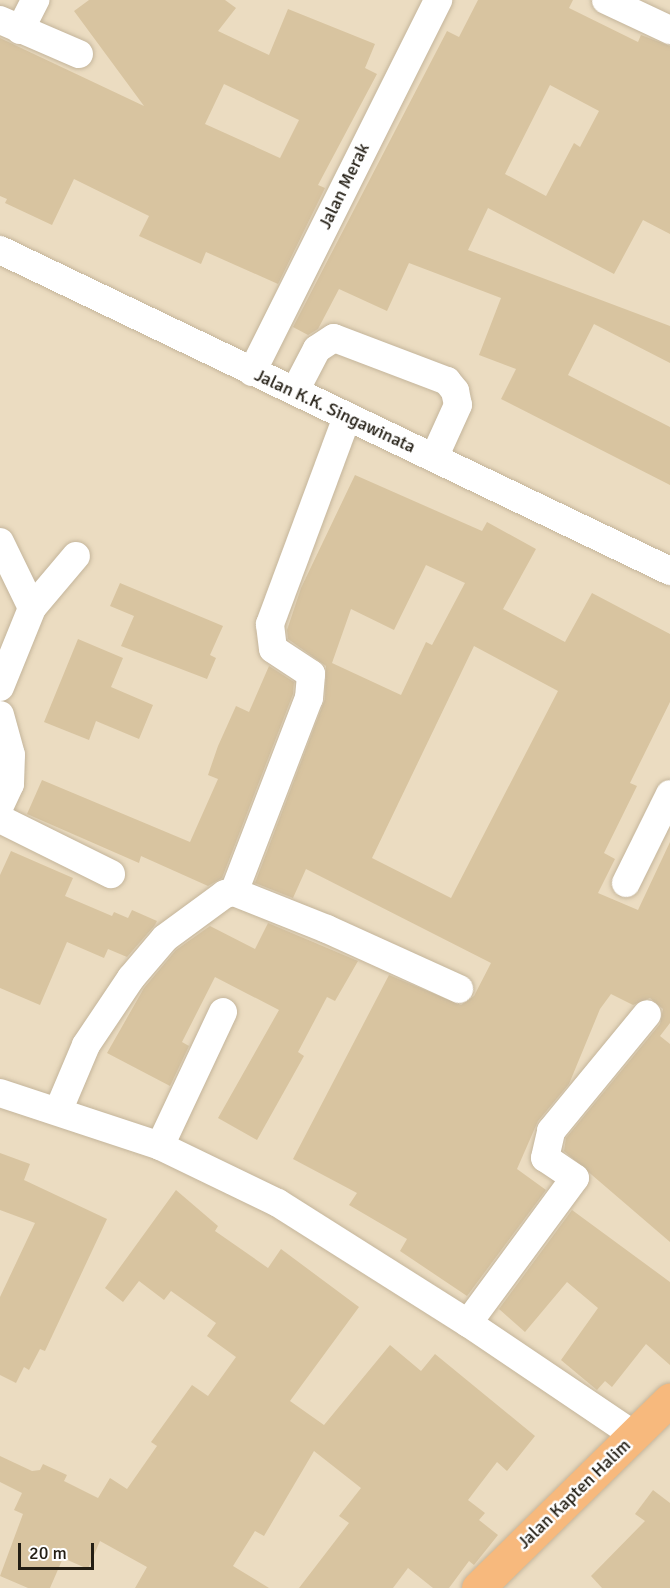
<!DOCTYPE html>
<html>
<head>
<meta charset="utf-8">
<style>
  body { margin:0 }
  #map { position:relative; width:670px; height:1588px; overflow:hidden; background:#ebdcc1; font-family:Signika,sans-serif }
  div>[style] { position:absolute }
  .building>* { inset:0; background:#d8c4a0 }
  .roads { filter:drop-shadow(0 0 2px #c4b59b) drop-shadow(0 0 2px #c4b59b) }
  .minor>* { height:28px; margin:-14px; padding:0 14px; transform-origin:14px; border-radius:14px; background:#fff }
  .major>* { height:33px; margin:-16.5px; padding:0 16.5px; transform-origin:16.5px; border-radius:16.5px; background:#f7b97d }
  span { translate:-50% -50%; white-space:nowrap; text-align:center; line-height:1.15; -webkit-text-stroke:5px #fff; paint-order:stroke }
  .street-label { font-size:18px; color:#231e14 }
  .scale { position:absolute; left:18px; top:1543px; width:76px; height:27px; box-sizing:border-box; border:3px solid #231e14; border-top:0; padding-left:8px; font-size:18px; line-height:21px; white-space:nowrap; color:#231e14; -webkit-text-stroke:4px #fff; paint-order:stroke }
</style>
</head>
<body>
<div id="map">
  <div class="building">
    <i style="clip-path:polygon(evenodd,89px 0,225px 0,236px 8px,218px 31px,269px 55px,288px 9px,375px 44px,365px 68px,377px 74px,318px 185px,325px 188px,278px 284px,206px 252px,201px 264px,139px 236px,149px 216px,74px 179px,52px 225px,5px 203px,7px 199px,0 196px,0 38px,144px 106px,74px 11px,89px 0,224px 84px,299px 120px,280px 158px,205px 124px,224px 84px)"></i>
    <i style="clip-path:polygon(evenodd,478px 0,573px 0,569px 8px,638px 42px,641px 35px,670px 46px,670px 234px,643px 220px,614px 274px,488px 208px,468px 250px,670px 326px,670px 363px,594px 324px,568px 375px,670px 427px,670px 485px,501px 399px,516px 369px,479px 355px,501px 298px,409px 263px,387px 311px,339px 289px,318px 329px,308px 335px,293px 327px,447px 31px,459px 37px,478px 0,550px 85px,599px 111px,580px 147px,574px 143px,546px 196px,505px 174px,550px 85px)"></i>
    <i style="clip-path:polygon(evenodd,355px 475px,482px 531px,487px 522px,536px 549px,503px 609px,565px 642px,592px 593px,670px 634px,670px 702px,630px 783px,637px 786px,604px 853px,615px 859px,598px 893px,638px 910px,670px 842px,670px 1023px,660px 1036px,670px 1044px,670px 1242px,564px 1151px,566px 1138px,660px 1024px,663px 1009px,650px 998px,633px 1005px,611px 994px,600px 1009px,569px 1084px,538px 1121px,517px 1169px,546px 1190px,467px 1296px,400px 1251px,407px 1239px,349px 1205px,357px 1193px,293px 1159px,389px 975px,461px 1005px,474px 996px,491px 963px,306px 869px,293px 898px,255px 883px,325px 699px,326px 666px,288px 639px,287px 630px,301px 588px,355px 475px,426px 565px,465px 583px,432px 645px,426px 642px,401px 695px,332px 663px,351px 609px,394px 630px,426px 565px,355px 475px,474px 646px,558px 691px,451px 898px,372px 858px,474px 646px)"></i>
    <i style="clip-path:polygon(120px 583px,223px 626px,210px 655px,216px 658px,207px 679px,121px 646px,134px 616px,110px 606px)"></i>
    <i style="clip-path:polygon(78px 639px,123px 658px,111px 687px,153px 705px,139px 739px,96px 721px,89px 740px,44px 722px)"></i>
    <i style="clip-path:polygon(269px 666px,294px 682px,293px 694px,222px 878px,208px 886px,141px 856px,139px 863px,27px 814px,42px 780px,190px 842px,218px 779px,208px 775px,218px 746px,236px 706px,249px 712px)"></i>
    <i style="clip-path:polygon(11px 851px,73px 878px,65px 896px,112px 916px,114px 912px,128px 918px,132px 910px,157px 921px,155px 925px,127px 957px,108px 949px,104px 958px,67px 942px,40px 1005px,0 988px,0 875px)"></i>
    <i style="clip-path:polygon(268px 923px,358px 961px,335px 1001px,327px 997px,298px 1052px,304px 1056px,257px 1140px,218px 1118px,279px 1010px,215px 977px,182px 1042px,189px 1046px,170px 1086px,107px 1053px,144px 988px,176px 950px,210px 926px,255px 949px)"></i>
    <i style="clip-path:polygon(0 1153px,30px 1164px,24px 1180px,107px 1219px,45px 1351px,40px 1349px,29px 1370px,24px 1367px,16px 1383px,0 1375px,0 1297px,35px 1223px,0 1210px)"></i>
    <i style="clip-path:polygon(176px 1190px,218px 1226px,215px 1231px,268px 1268px,281px 1249px,359px 1307px,290px 1401px,324px 1425px,390px 1345px,421px 1371px,435px 1354px,535px 1436px,507px 1471px,497px 1462px,468px 1500px,485px 1513px,479px 1520px,498px 1535px,474px 1565px,469px 1561px,449px 1588px,433px 1588px,408px 1568px,393px 1588px,299px 1588px,349px 1523px,339px 1516px,361px 1488px,314px 1451px,264px 1536px,255px 1531px,233px 1566px,269px 1588px,135px 1588px,147px 1567px,100px 1541px,88px 1569px,63px 1558px,50px 1588px,28px 1588px,0 1576px,23px 1514px,14px 1510px,22px 1493px,0 1482px,0 1456px,32px 1471px,40px 1470px,43px 1464px,67px 1475px,64px 1481px,98px 1498px,110px 1478px,127px 1489px,157px 1446px,151px 1442px,192px 1385px,208px 1396px,236px 1357px,207px 1336px,216px 1323px,171px 1291px,164px 1300px,139px 1281px,123px 1302px,105px 1288px)"></i>
    <i style="clip-path:polygon(572px 1210px,670px 1282px,670px 1365px,646px 1344px,612px 1387px,605px 1381px,597px 1390px,561px 1360px,598px 1308px,567px 1282px,525px 1332px,499px 1309px)"></i>
    <i style="clip-path:polygon(653px 1490px,670px 1503px,670px 1588px,602px 1588px,591px 1576px,645px 1521px,635px 1514px)"></i>
  </div>
  <div class="roads">
    <div class="minor">
      <i style="left:606px;top:0;width:71px;rotate:25.1deg"></i>
      <i style="left:0;top:20px;width:86px;rotate:23.3deg"></i>
      <i style="left:20px;top:30px;width:34px;rotate:-63deg"></i>
      <i style="left:0;top:250px;width:743px;rotate:25.6deg"></i>
      <i style="left:252px;top:372px;width:416px;rotate:-63.4deg"></i>
      <i style="left:295px;top:391px;width:47px;rotate:-62.4deg"></i>
      <i style="left:317px;top:349px;width:20px;rotate:-33deg"></i>
      <i style="left:334px;top:338px;width:121px;rotate:20.8deg"></i>
      <i style="left:447px;top:381px;width:13px;rotate:51deg"></i>
      <i style="left:455px;top:391px;width:14px;rotate:78deg"></i>
      <i style="left:458px;top:405px;width:58px;rotate:114.4deg"></i>
      <i style="left:0;top:542px;width:73px;rotate:64.1deg"></i>
      <i style="left:0;top:687px;width:85px;rotate:-67.9deg"></i>
      <i style="left:32px;top:608px;width:68px;rotate:-49.8deg"></i>
      <i style="left:0;top:715px;width:41px;rotate:74.6deg"></i>
      <i style="left:11px;top:755px;width:29px;rotate:92deg"></i>
      <i style="left:10px;top:784px;width:23px;rotate:115deg"></i>
      <i style="left:0;top:819px;width:124px;rotate:26.4deg"></i>
      <i style="left:626px;top:883px;width:99px;rotate:-63.7deg"></i>
      <i style="left:234px;top:892px;width:208px;rotate:-68.9deg"></i>
      <i style="left:309px;top:698px;width:24px;rotate:-85deg"></i>
      <i style="left:311px;top:674px;width:45px;rotate:-146.7deg"></i>
      <i style="left:273px;top:649px;width:25px;rotate:-97deg"></i>
      <i style="left:270px;top:624px;width:221px;rotate:-69.6deg"></i>
      <i style="left:0;top:1093px;width:169px;rotate:18.3deg"></i>
      <i style="left:160px;top:1146px;width:131px;rotate:25.8deg"></i>
      <i style="left:278px;top:1203px;width:225px;rotate:32.3deg"></i>
      <i style="left:468px;top:1323px;width:200px;rotate:34deg"></i>
      <i style="left:59px;top:1109px;width:69px;rotate:-67.1deg"></i>
      <i style="left:86px;top:1045px;width:81px;rotate:-56.1deg"></i>
      <i style="left:131px;top:978px;width:52px;rotate:-49.6deg"></i>
      <i style="left:165px;top:938px;width:74px;rotate:-36.3deg"></i>
      <i style="left:225px;top:894px;width:9px;rotate:-13deg"></i>
      <i style="left:234px;top:892px;width:100px;rotate:21.7deg"></i>
      <i style="left:327px;top:929px;width:145px;rotate:24.4deg"></i>
      <i style="left:160px;top:1146px;width:148px;rotate:-64.8deg"></i>
      <i style="left:468px;top:1323px;width:180px;rotate:-53.6deg"></i>
      <i style="left:575px;top:1178px;width:36px;rotate:-146deg"></i>
      <i style="left:545px;top:1158px;width:28px;rotate:-77deg"></i>
      <i style="left:551px;top:1131px;width:151px;rotate:-50.6deg"></i>
    </div>
    <div class="major">
      <i style="left:478px;top:1588px;width:269px;rotate:-44.5deg"></i>
    </div>
  </div>
  <div class="street-label">
    <span style="left:344px;top:186px;rotate:-64deg">Jalan Merak</span>
    <span style="left:335px;top:411px;rotate:25deg">Jalan K.K. Singawinata</span>
    <span style="left:574px;top:1494px;rotate:-44deg">Jalan Kapten Halim</span>
  </div>
  <div class="scale">20 m</div>
</div>
</body>
</html>
